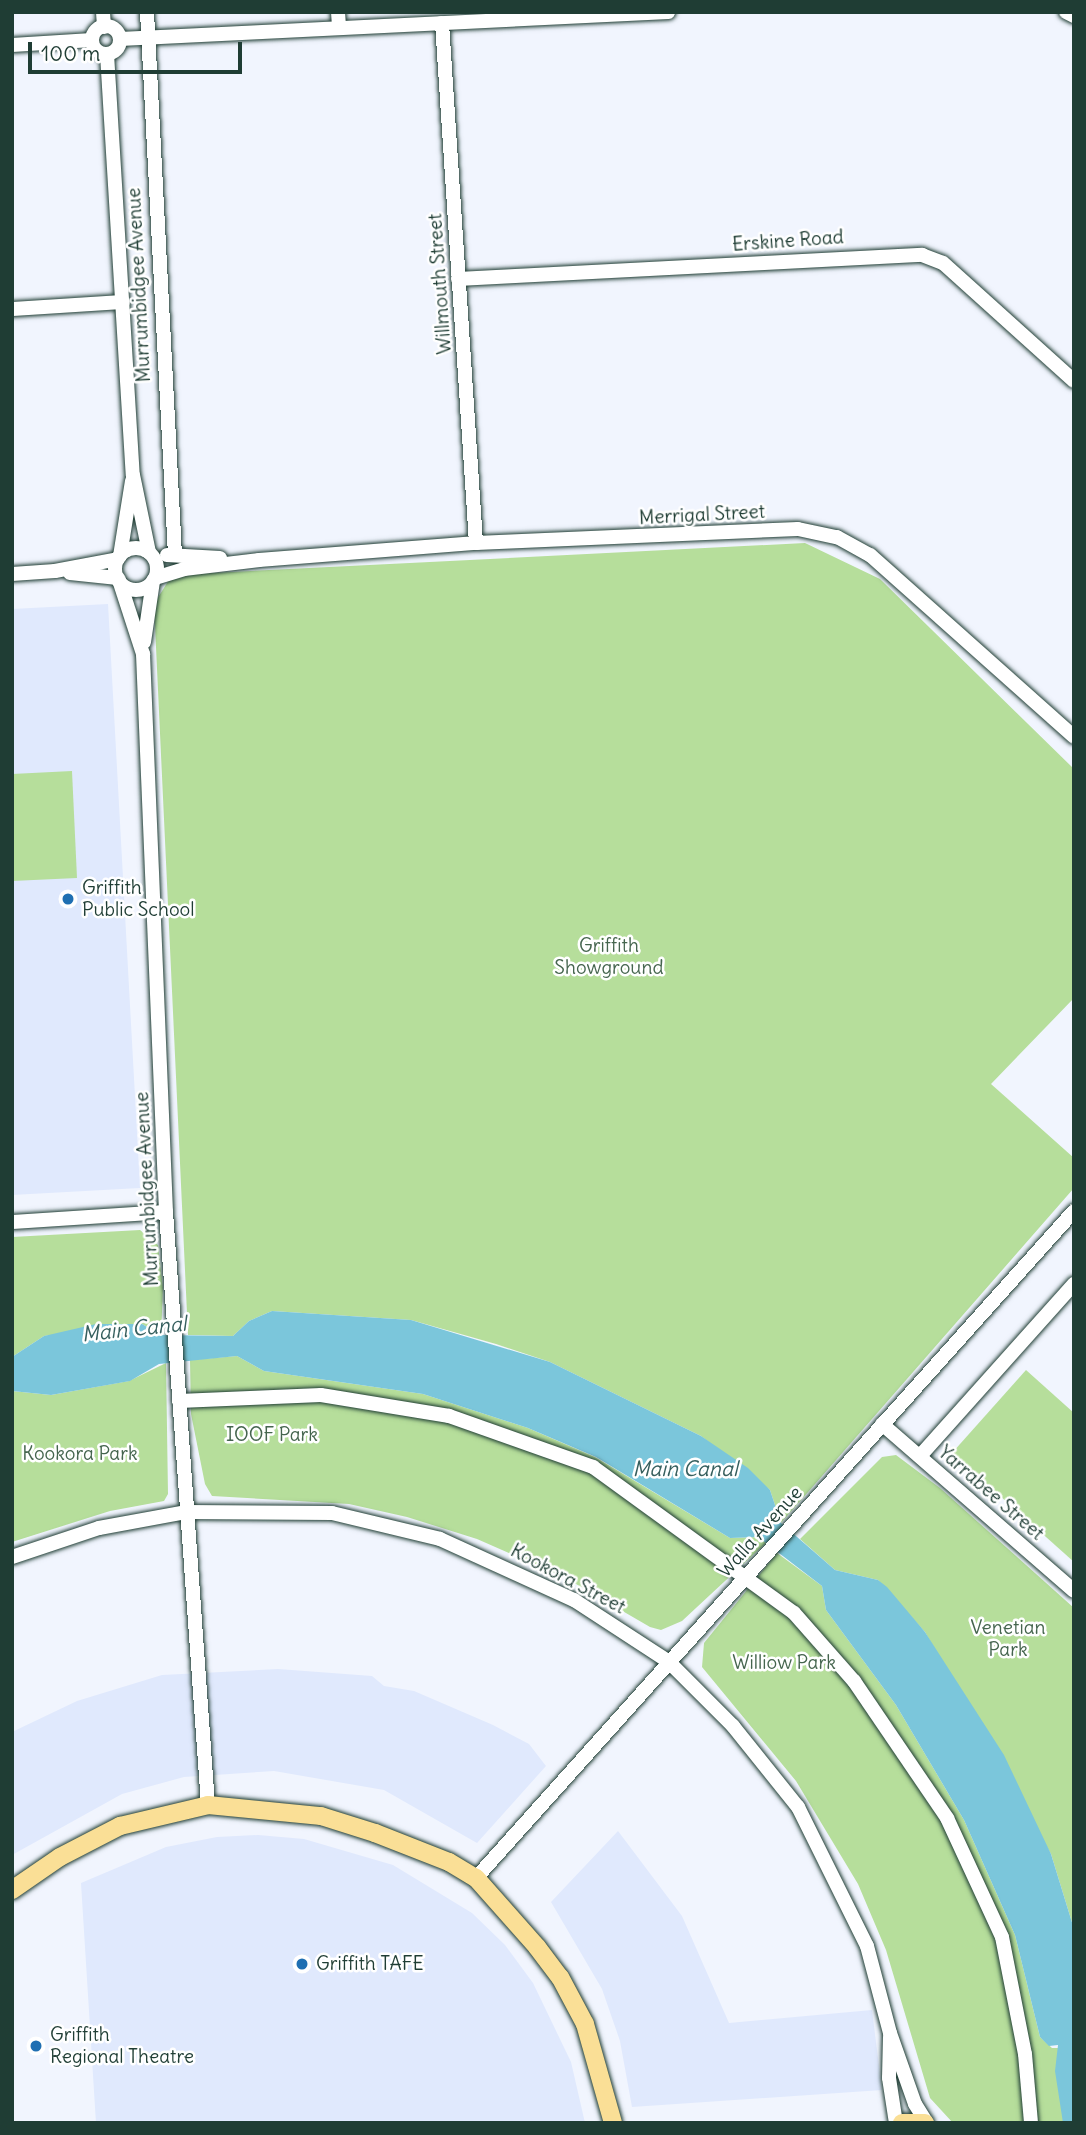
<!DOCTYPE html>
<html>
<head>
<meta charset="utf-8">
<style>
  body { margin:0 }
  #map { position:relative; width:1086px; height:2135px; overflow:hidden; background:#f1f5fe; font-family:Delius,sans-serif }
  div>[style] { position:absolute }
  .built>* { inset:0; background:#e0e9fd }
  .green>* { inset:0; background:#b6de9b }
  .water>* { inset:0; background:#7bc6db }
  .roads { filter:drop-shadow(0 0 2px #1f3d34) drop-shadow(0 0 2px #1f3d34) }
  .minor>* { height:14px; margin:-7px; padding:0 7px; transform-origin:7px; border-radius:7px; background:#fff }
  .minor>.ring { margin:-7px; padding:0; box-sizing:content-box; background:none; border:14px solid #fff; border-radius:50% }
  .major>* { height:18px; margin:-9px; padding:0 9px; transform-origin:9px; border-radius:9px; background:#fadf96 }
  .dots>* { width:19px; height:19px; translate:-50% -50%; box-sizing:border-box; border:4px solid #fff; border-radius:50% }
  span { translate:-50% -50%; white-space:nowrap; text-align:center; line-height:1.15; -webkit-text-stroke:5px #fff; paint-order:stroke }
  .street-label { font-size:19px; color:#1f3d34 }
  .poi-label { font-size:19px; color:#1f3d34 }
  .left { translate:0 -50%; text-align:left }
  .park-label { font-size:19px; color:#45654e }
  .water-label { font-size:21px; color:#365f5e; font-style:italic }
  .frame { position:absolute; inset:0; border:14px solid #1f3d34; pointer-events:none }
  .scale { position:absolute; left:28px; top:42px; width:214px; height:32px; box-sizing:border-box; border:4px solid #1f3d34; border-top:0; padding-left:9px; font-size:21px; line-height:24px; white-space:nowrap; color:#1f3d34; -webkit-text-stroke:5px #fff; paint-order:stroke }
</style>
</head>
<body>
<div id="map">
  <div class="built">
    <i style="clip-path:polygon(108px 604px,140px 1188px,12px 1195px,12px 609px)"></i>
    <i style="clip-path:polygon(278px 1669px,372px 1676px,384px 1686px,414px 1691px,493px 1725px,529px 1744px,546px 1766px,477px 1843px,384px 1790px,274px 1771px,184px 1777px,122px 1794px,12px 1855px,12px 1732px,77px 1701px,162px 1675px)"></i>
    <i style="clip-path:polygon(618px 1831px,682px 1916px,729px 2023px,872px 2010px,882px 2090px,632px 2107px,620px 2041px,602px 1989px,551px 1902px)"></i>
    <i style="clip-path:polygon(258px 1835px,304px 1839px,393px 1865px,472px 1913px,505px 1945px,533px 1983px,571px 2062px,585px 2123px,96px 2123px,81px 1883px,166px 1847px,217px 1837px)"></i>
  </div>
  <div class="green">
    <i style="clip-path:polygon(805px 543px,880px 579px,1074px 769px,1074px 998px,991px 1084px,1074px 1158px,1074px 1188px,781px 1523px,770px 1490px,701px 1436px,550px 1362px,496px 1344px,411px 1320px,272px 1311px,249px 1321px,233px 1336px,188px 1335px,154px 604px,172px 575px)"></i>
    <i style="clip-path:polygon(72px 771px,77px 878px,12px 881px,12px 774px)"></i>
    <i style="clip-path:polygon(140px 1230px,158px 1245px,163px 1288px,161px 1335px,142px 1324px,44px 1336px,12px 1357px,12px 1237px)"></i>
    <i style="clip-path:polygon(237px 1356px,264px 1371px,423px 1394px,528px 1428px,595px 1457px,730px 1538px,758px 1537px,766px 1543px,682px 1621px,661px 1630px,650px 1627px,564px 1577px,477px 1539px,407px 1517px,349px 1504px,212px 1496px,205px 1484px,191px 1414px,190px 1360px)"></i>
    <i style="clip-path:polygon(166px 1363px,168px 1494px,164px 1501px,110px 1511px,12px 1542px,12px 1391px,51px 1395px,129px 1381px)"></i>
    <i style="clip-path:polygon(1026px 1370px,1074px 1413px,1074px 1562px,952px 1453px)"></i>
    <i style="clip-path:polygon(896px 1455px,940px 1488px,1074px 1608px,1074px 1929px,1051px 1854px,925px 1632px,878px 1580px,835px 1570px,800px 1539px,882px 1457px)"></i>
    <i style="clip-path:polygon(777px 1553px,822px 1586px,826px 1610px,896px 1705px,964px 1820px,1015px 1935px,1040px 2037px,1052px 2048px,1061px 2048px,1066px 2123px,953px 2123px,930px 2098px,886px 1950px,858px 1884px,796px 1781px,702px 1667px,704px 1643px)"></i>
  </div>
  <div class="water">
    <i style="clip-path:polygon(272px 1311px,411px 1320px,550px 1362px,701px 1436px,748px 1468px,770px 1490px,781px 1523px,835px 1570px,878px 1580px,887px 1587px,925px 1632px,1004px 1755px,1051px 1854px,1074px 1929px,1074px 2123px,1063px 2123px,1055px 2071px,1058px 2045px,1049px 2046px,1040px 2037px,1015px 1935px,964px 1820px,896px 1705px,826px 1610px,822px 1586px,758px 1537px,730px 1538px,596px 1457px,528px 1428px,423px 1394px,264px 1371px,237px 1356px,159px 1364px,130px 1381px,51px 1395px,12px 1391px,12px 1357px,44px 1336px,96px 1324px,142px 1324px,161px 1335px,233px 1336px,249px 1321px)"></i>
  </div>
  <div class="roads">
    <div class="minor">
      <i style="left:103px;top:12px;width:15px;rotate:86deg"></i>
      <i style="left:147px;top:12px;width:544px;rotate:87.05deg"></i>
      <i style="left:338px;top:12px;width:15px;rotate:86deg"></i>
      <i style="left:1066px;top:12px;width:9px;rotate:27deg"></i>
      <i style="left:442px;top:23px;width:521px;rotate:86.26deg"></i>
      <i class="ring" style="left:92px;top:26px;width:14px;height:14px"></i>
      <i style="left:120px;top:39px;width:549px;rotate:-2.82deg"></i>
      <i style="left:12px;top:45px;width:80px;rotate:-3.6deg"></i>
      <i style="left:107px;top:54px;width:422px;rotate:86.5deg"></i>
      <i style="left:133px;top:475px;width:79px;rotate:78.3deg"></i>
      <i style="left:458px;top:279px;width:465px;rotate:-3deg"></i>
      <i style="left:922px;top:255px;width:22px;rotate:21deg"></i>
      <i style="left:943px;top:263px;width:176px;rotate:42deg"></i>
      <i style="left:12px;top:309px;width:111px;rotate:-3.6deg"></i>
      <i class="ring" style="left:115px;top:548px;width:28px;height:28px"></i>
      <i style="left:167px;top:555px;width:53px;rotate:3.2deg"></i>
      <i style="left:120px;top:556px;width:76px;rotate:-80.9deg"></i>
      <i style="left:70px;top:573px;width:48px;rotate:5.9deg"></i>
      <i style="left:12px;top:574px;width:43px;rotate:-4deg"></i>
      <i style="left:55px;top:571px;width:64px;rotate:-10.8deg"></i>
      <i style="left:155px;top:578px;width:30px;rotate:-17deg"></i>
      <i style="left:184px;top:569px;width:76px;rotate:-6.8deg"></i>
      <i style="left:259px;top:560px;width:218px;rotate:-4.5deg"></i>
      <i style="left:476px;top:543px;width:322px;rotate:-2.5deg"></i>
      <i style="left:798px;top:529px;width:40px;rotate:12deg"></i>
      <i style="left:837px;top:537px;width:38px;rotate:29deg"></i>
      <i style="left:870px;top:555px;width:273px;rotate:41.7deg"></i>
      <i style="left:119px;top:580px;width:78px;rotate:72deg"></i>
      <i style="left:143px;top:654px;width:558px;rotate:87.64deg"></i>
      <i style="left:166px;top:1212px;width:594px;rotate:85.95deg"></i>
      <i style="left:144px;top:642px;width:62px;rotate:-81.6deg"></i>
      <i style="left:12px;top:1222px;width:154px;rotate:-3.7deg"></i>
      <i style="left:179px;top:1401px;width:142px;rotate:-2.4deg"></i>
      <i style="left:321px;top:1395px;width:130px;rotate:9.3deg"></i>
      <i style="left:449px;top:1416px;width:153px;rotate:19.5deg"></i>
      <i style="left:593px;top:1467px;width:248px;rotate:36deg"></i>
      <i style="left:794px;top:1613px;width:91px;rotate:48.6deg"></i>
      <i style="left:854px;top:1681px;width:166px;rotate:55.8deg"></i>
      <i style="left:947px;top:1818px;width:131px;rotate:65.2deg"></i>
      <i style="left:1002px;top:1937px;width:119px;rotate:78.9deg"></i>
      <i style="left:1025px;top:2054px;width:69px;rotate:85deg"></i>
      <i style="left:882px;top:1424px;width:254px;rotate:41deg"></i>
      <i style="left:920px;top:1456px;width:231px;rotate:-48.2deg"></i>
      <i style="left:12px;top:1557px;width:92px;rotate:-18.4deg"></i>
      <i style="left:99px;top:1528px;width:88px;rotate:-10.4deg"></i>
      <i style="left:186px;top:1512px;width:146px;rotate:0.4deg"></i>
      <i style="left:332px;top:1513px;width:111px;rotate:13.5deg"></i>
      <i style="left:440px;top:1539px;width:147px;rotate:24.5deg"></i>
      <i style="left:574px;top:1600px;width:113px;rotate:33.1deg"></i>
      <i style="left:669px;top:1662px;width:91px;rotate:45deg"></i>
      <i style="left:733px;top:1726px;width:104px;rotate:51.3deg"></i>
      <i style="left:798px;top:1807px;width:155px;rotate:63.6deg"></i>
      <i style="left:867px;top:1946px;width:90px;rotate:75.2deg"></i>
      <i style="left:890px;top:2033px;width:75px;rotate:70.6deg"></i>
      <i style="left:915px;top:2104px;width:22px;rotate:58deg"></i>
      <i style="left:476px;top:1878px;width:896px;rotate:-48.12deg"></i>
      <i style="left:890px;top:2037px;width:41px;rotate:91.4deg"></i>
      <i style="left:889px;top:2078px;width:46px;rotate:81.2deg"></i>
    </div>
    <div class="major">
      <i style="left:12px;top:1890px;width:58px;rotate:-34.5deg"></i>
      <i style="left:60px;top:1857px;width:68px;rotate:-27.3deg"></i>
      <i style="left:120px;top:1826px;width:90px;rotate:-13.4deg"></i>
      <i style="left:208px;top:1805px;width:114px;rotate:5.6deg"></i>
      <i style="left:321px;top:1816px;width:57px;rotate:17.5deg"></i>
      <i style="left:375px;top:1833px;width:79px;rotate:21.4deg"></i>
      <i style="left:449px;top:1862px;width:31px;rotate:31deg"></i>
      <i style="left:476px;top:1878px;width:92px;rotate:48.5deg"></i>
      <i style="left:537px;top:1947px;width:38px;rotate:53deg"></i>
      <i style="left:560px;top:1977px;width:53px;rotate:62deg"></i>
      <i style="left:585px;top:2024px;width:103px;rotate:74.2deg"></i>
      <i style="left:902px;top:2123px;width:23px"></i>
    </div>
  </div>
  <div class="dots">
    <i style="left:68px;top:899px;background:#1f6fb2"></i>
    <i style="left:302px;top:1964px;background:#1f6fb2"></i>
    <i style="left:36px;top:2046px;background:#1f6fb2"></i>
  </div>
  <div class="street-label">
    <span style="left:788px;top:241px;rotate:-4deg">Erskine Road</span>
    <span style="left:440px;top:284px;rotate:-94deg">Willmouth Street</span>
    <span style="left:139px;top:285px;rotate:-93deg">Murrumbidgee Avenue</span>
    <span style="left:702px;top:515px;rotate:-3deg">Merrigal Street</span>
    <span style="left:147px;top:1189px;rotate:-93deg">Murrumbidgee Avenue</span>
    <span style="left:991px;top:1493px;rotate:41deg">Yarrabee Street</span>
    <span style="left:760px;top:1532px;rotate:-48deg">Walla Avenue</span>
    <span style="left:568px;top:1579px;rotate:28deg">Kookora Street</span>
  </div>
  <div class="poi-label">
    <span class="left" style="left:82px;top:899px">Griffith<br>Public School</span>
    <span class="left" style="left:316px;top:1964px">Griffith TAFE</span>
    <span class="left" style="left:50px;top:2046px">Griffith<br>Regional Theatre</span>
  </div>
  <div class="park-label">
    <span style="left:609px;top:957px">Griffith<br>Showground</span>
    <span style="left:272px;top:1435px">IOOF Park</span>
    <span style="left:80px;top:1454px">Kookora Park</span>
    <span style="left:1008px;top:1639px">Venetian<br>Park</span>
    <span style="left:784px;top:1663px">Williow Park</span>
  </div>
  <div class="water-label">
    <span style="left:134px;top:1329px;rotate:-6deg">Main Canal</span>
    <span style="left:685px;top:1469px">Main Canal</span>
  </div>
  <div class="frame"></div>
  <div class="scale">100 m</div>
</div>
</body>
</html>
